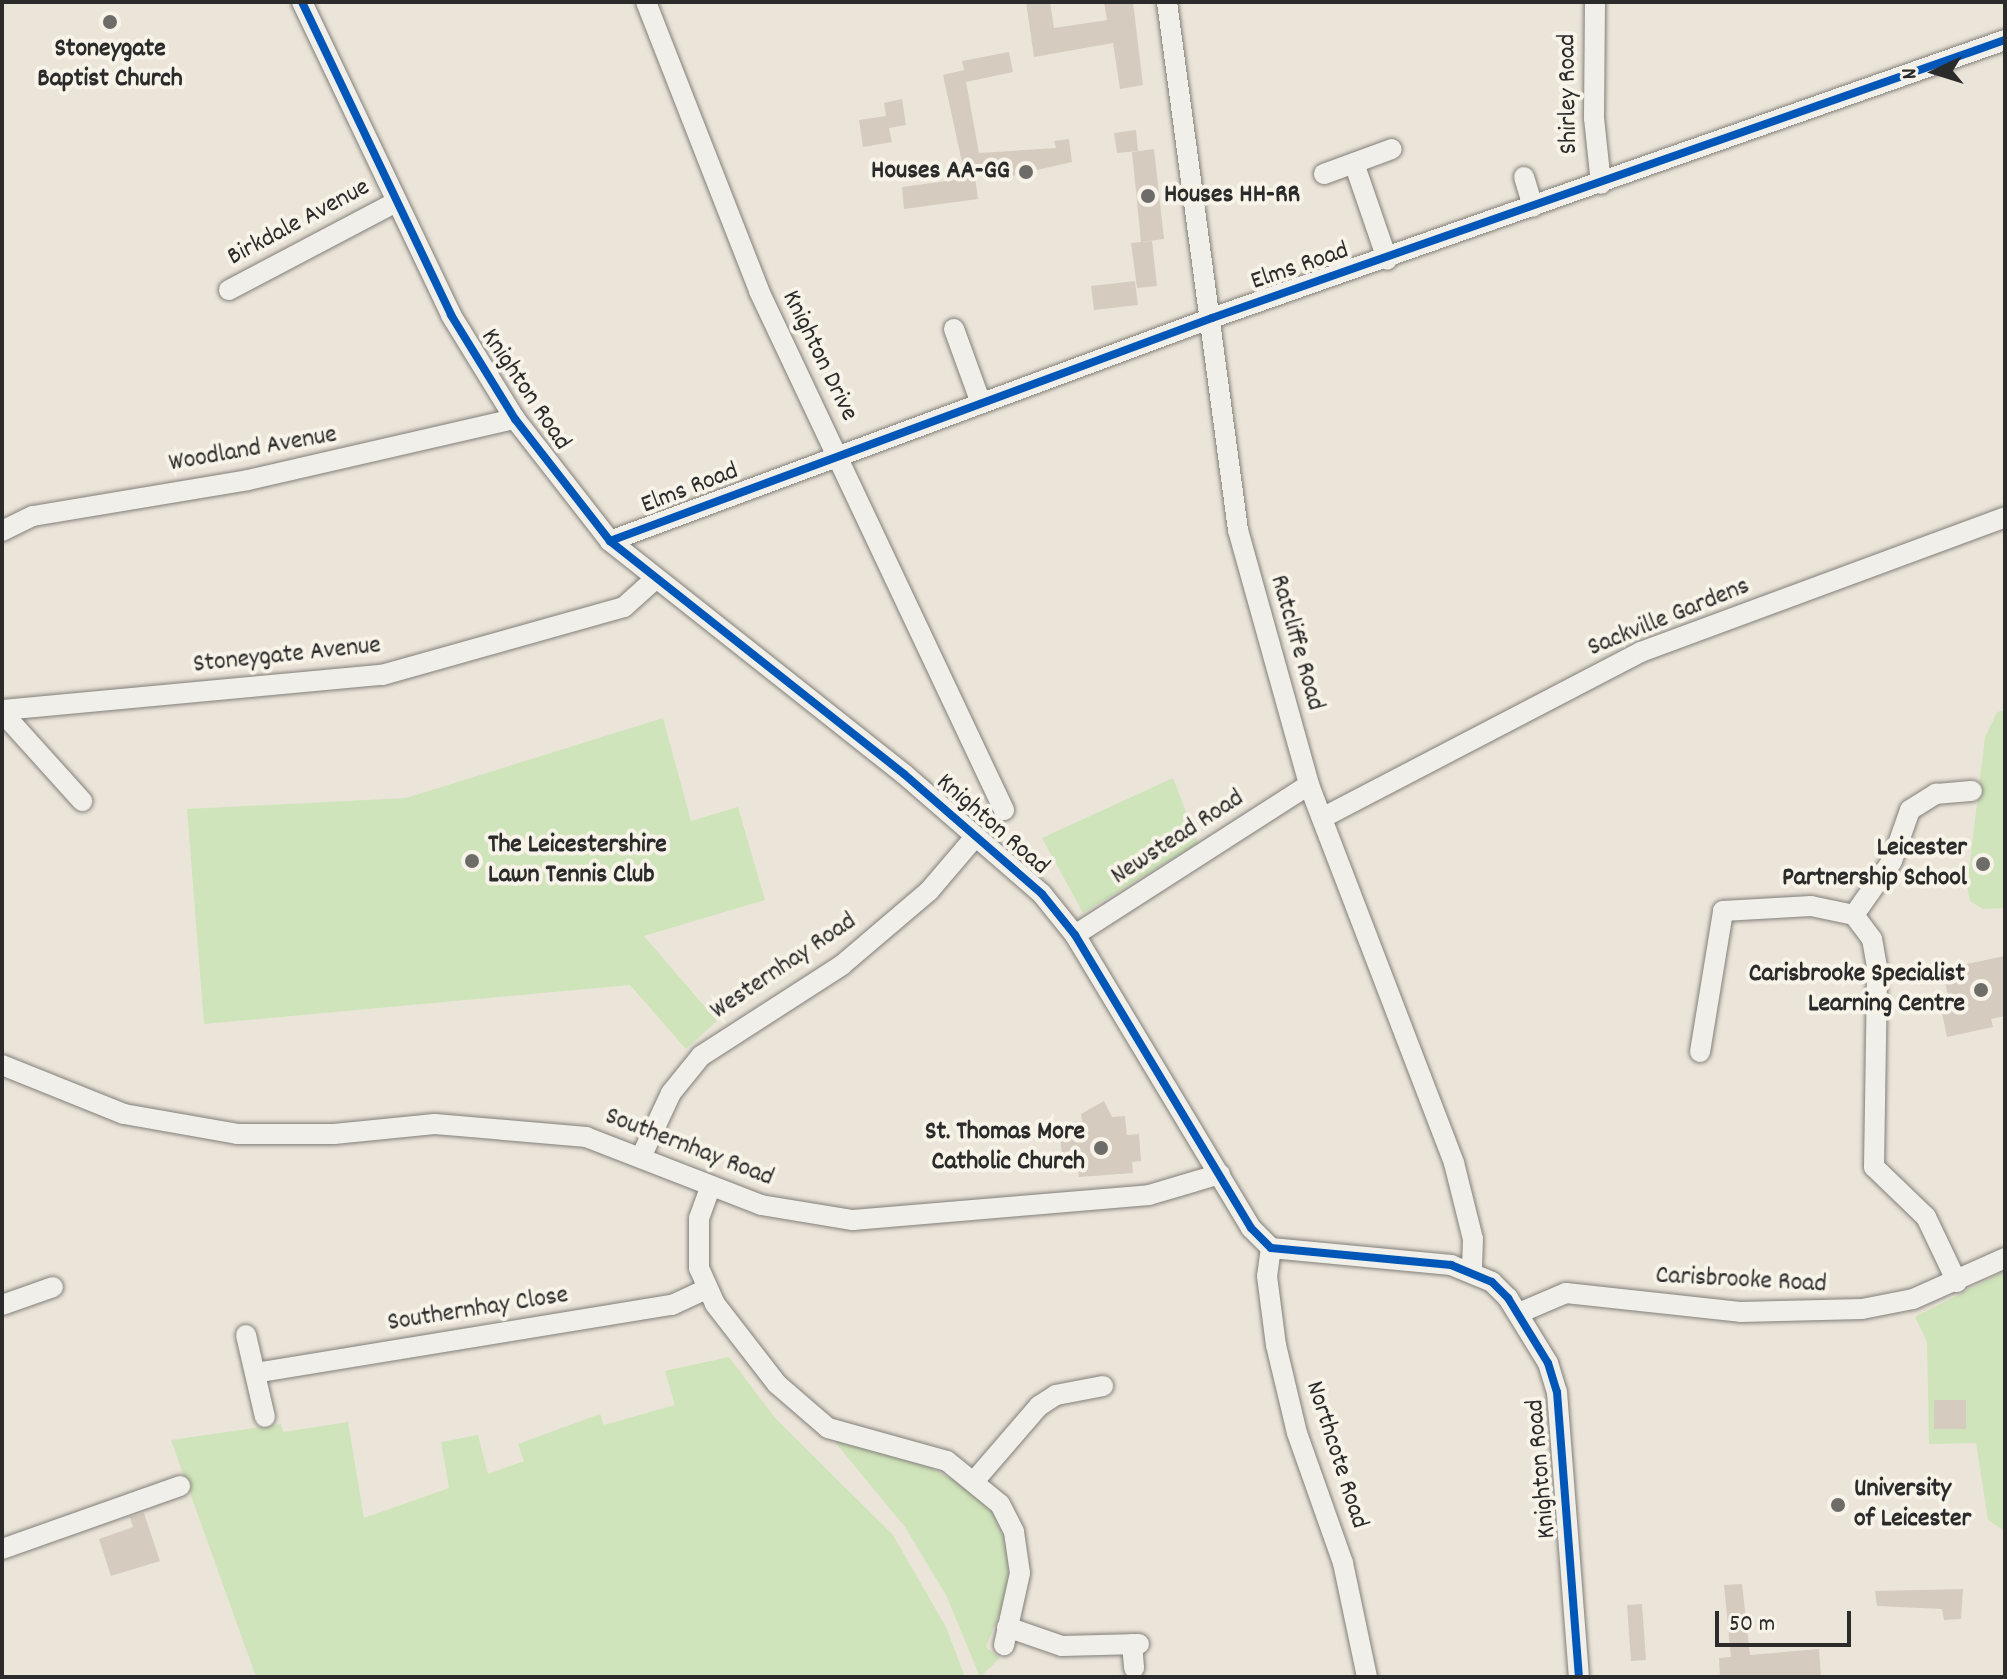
<!DOCTYPE html>
<html>
<head>
<meta charset="utf-8">
<style>
  body { margin:0 }
  #map { position:relative; width:2007px; height:1679px; overflow:hidden; background:#ebe5d9; font-family:Dekko,sans-serif }
  div>[style] { position:absolute }
  .green>* { inset:0; background:#cfe4ba }
  .building>* { inset:0; background:#d5ccbf }
  .roads { filter:drop-shadow(0 0 2px #817f79) drop-shadow(0 0 2px #817f79) }
  .minor>* { height:20px; margin:-10px; padding:0 10px; transform-origin:10px; border-radius:10px; background:#f1efea }
  .cycleway>* { height:8px; margin:-4px; padding:0 4px; transform-origin:4px; border-radius:4px; background:#0057b8 }
  .dots>* { width:22px; height:22px; translate:-50% -50%; box-sizing:border-box; border:4px solid #f7f3e8; border-radius:50% }
  span { translate:-50% -50%; white-space:nowrap; text-align:center; line-height:1.15; -webkit-text-stroke:8px #f7f3e8; paint-order:stroke }
  .poi-label { font-size:26px; color:#2b2b2b; font-weight:700 }
  .right { translate:-100% -50%; text-align:right }
  .left { translate:0 -50%; text-align:left }
  .street-label { font-size:26px; color:#2b2b2b }
  .frame { position:absolute; inset:0; border:4px solid #2b2b2b; pointer-events:none }
  .north { position:absolute; left:1895px; top:32px; width:80px; height:80px; -webkit-text-stroke:6px #f7f3e8; paint-order:stroke; rotate:266deg; font-size:22px; font-weight:700; line-height:32px; text-align:center; color:#2b2b2b }
  .north::after { content:''; display:block; margin:auto; width:28px; height:36px; background:#2b2b2b; clip-path:polygon(50% 0,100% 100%,50% 72%,0 100%) }
  .scale { position:absolute; left:1715px; top:1611px; width:136px; height:36px; box-sizing:border-box; border:4px solid #2b2b2b; border-top:0; padding-left:10px; font-size:24px; line-height:28px; white-space:nowrap; color:#2b2b2b; -webkit-text-stroke:6px #f7f3e8; paint-order:stroke }
</style>
</head>
<body>
<div id="map">
  <div class="green">
    <i style="clip-path:polygon(2005px 710px,2005px 908px,1983px 909px,1970px 901px,1967px 886px,1985px 737px,1997px 712px)"></i>
    <i style="clip-path:polygon(663px 718px,691px 821px,738px 807px,765px 900px,644px 936px,717px 1021px,686px 1049px,630px 985px,204px 1024px,187px 809px,406px 798px)"></i>
    <i style="clip-path:polygon(1173px 778px,1198px 843px,1083px 913px,1042px 838px)"></i>
    <i style="clip-path:polygon(2005px 1271px,2005px 1531px,1988px 1520px,1976px 1443px,1929px 1444px,1927px 1342px,1915px 1317px)"></i>
    <i style="clip-path:polygon(729px 1357px,775px 1418px,893px 1535px,946px 1627px,965px 1677px,256px 1677px,171px 1440px,281px 1424px,283px 1432px,348px 1422px,364px 1518px,449px 1488px,441px 1442px,478px 1435px,488px 1474px,524px 1461px,518px 1444px,600px 1414px,604px 1425px,675px 1405px,665px 1371px)"></i>
    <i style="clip-path:polygon(834px 1441px,924px 1464px,974px 1491px,996px 1518px,1007px 1547px,1010px 1588px,986px 1647px,1000px 1658px,980px 1677px,946px 1595px,905px 1527px)"></i>
  </div>
  <div class="building">
    <i style="clip-path:polygon(1026px 2px,1050px 2px,1054px 28px,1107px 20px,1104px 2px,1133px 2px,1143px 85px,1120px 89px,1113px 43px,1034px 57px)"></i>
    <i style="clip-path:polygon(1009px 52px,1013px 72px,966px 82px,979px 153px,1056px 148px,1054px 141px,1069px 139px,1072px 162px,1011px 176px,1009px 169px,965px 176px,943px 75px,964px 70px,962px 61px)"></i>
    <i style="clip-path:polygon(902px 99px,906px 125px,889px 128px,892px 142px,863px 147px,859px 120px,886px 116px,884px 103px)"></i>
    <i style="clip-path:polygon(1136px 130px,1138px 151px,1117px 153px,1114px 133px)"></i>
    <i style="clip-path:polygon(1154px 149px,1164px 239px,1141px 242px,1132px 152px)"></i>
    <i style="clip-path:polygon(975px 177px,978px 199px,904px 209px,902px 187px)"></i>
    <i style="clip-path:polygon(1152px 241px,1157px 286px,1137px 288px,1131px 243px)"></i>
    <i style="clip-path:polygon(1135px 281px,1138px 305px,1094px 310px,1091px 286px)"></i>
    <i style="clip-path:polygon(2005px 956px,2005px 1016px,1991px 1019px,1993px 1027px,1947px 1037px,1939px 998px,1948px 996px,1942px 969px)"></i>
    <i style="clip-path:polygon(1104px 1101px,1112px 1117px,1125px 1116px,1127px 1135px,1139px 1134px,1141px 1161px,1132px 1162px,1133px 1173px,1079px 1177px,1078px 1166px,1063px 1167px,1059px 1123px,1082px 1121px,1081px 1114px)"></i>
    <i style="clip-path:polygon(1934px 1400px,1966px 1400px,1966px 1429px,1934px 1429px)"></i>
    <i style="clip-path:polygon(144px 1513px,160px 1561px,111px 1576px,99px 1539px,133px 1527px,130px 1517px)"></i>
    <i style="clip-path:polygon(1742px 1584px,1750px 1655px,1819px 1649px,1821px 1677px,1720px 1677px,1719px 1658px,1731px 1657px,1724px 1585px)"></i>
    <i style="clip-path:polygon(1963px 1589px,1961px 1619px,1944px 1620px,1942px 1609px,1877px 1606px,1875px 1591px)"></i>
    <i style="clip-path:polygon(1642px 1604px,1646px 1660px,1631px 1661px,1627px 1605px)"></i>
  </div>
  <div class="roads">
    <div class="minor">
      <i style="left:302px;top:2px;width:347px;rotate:64.5deg"></i>
      <i style="left:451px;top:315px;width:122px;rotate:58.4deg"></i>
      <i style="left:515px;top:419px;width:155px;rotate:52.1deg"></i>
      <i style="left:610px;top:541px;width:375px;rotate:38.4deg"></i>
      <i style="left:904px;top:774px;width:183px;rotate:41deg"></i>
      <i style="left:1042px;top:894px;width:53px;rotate:51.2deg"></i>
      <i style="left:1075px;top:935px;width:342px;rotate:59deg"></i>
      <i style="left:1251px;top:1228px;width:28px;rotate:45deg"></i>
      <i style="left:1271px;top:1248px;width:181px;rotate:5.4deg"></i>
      <i style="left:1451px;top:1265px;width:44px;rotate:22.5deg"></i>
      <i style="left:1492px;top:1282px;width:23px;rotate:45deg"></i>
      <i style="left:1508px;top:1298px;width:76px;rotate:58.4deg"></i>
      <i style="left:1548px;top:1363px;width:30px;rotate:73deg"></i>
      <i style="left:1557px;top:1392px;width:286px;rotate:85.6deg"></i>
      <i style="left:646px;top:2px;width:310px;rotate:68.6deg"></i>
      <i style="left:759px;top:291px;width:574px;rotate:64.73deg"></i>
      <i style="left:1167px;top:2px;width:533px;rotate:82.34deg"></i>
      <i style="left:1238px;top:530px;width:265px;rotate:74.4deg"></i>
      <i style="left:1309px;top:785px;width:405px;rotate:69deg"></i>
      <i style="left:1454px;top:1163px;width:78px;rotate:76deg"></i>
      <i style="left:1473px;top:1239px;width:34px;rotate:92deg"></i>
      <i style="left:1595px;top:2px;width:116px;rotate:90.5deg"></i>
      <i style="left:1594px;top:118px;width:66px;rotate:83.9deg"></i>
      <i style="left:1354px;top:163px;width:102px;rotate:71deg"></i>
      <i style="left:1324px;top:174px;width:72px;rotate:-20.2deg"></i>
      <i style="left:1524px;top:177px;width:31px;rotate:73deg"></i>
      <i style="left:229px;top:290px;width:187px;rotate:-27.8deg"></i>
      <i style="left:954px;top:329px;width:79px;rotate:70deg"></i>
      <i style="left:2px;top:531px;width:34px;rotate:-26deg"></i>
      <i style="left:33px;top:516px;width:218px;rotate:-9.5deg"></i>
      <i style="left:248px;top:480px;width:274px;rotate:-12.9deg"></i>
      <i style="left:610px;top:541px;width:642px;rotate:-20.33deg"></i>
      <i style="left:1212px;top:318px;width:840px;rotate:-19.32deg"></i>
      <i style="left:2px;top:710px;width:382px;rotate:-5.3deg"></i>
      <i style="left:382px;top:675px;width:251px;rotate:-15.7deg"></i>
      <i style="left:624px;top:607px;width:40px;rotate:-42deg"></i>
      <i style="left:2px;top:712px;width:120px;rotate:48deg"></i>
      <i style="left:1322px;top:818px;width:360px;rotate:-27.5deg"></i>
      <i style="left:1641px;top:652px;width:388px;rotate:-20.3deg"></i>
      <i style="left:1075px;top:935px;width:278px;rotate:-32.7deg"></i>
      <i style="left:1700px;top:1052px;width:143px;rotate:-80.7deg"></i>
      <i style="left:1723px;top:911px;width:88px;rotate:-3.3deg"></i>
      <i style="left:1811px;top:906px;width:44px;rotate:11.8deg"></i>
      <i style="left:2px;top:1065px;width:131px;rotate:21.9deg"></i>
      <i style="left:124px;top:1114px;width:115px;rotate:10deg"></i>
      <i style="left:237px;top:1134px;width:97px"></i>
      <i style="left:334px;top:1134px;width:101px;rotate:-5.7deg"></i>
      <i style="left:435px;top:1124px;width:152px;rotate:4.9deg"></i>
      <i style="left:586px;top:1137px;width:188px;rotate:21.2deg"></i>
      <i style="left:761px;top:1205px;width:93px;rotate:9.3deg"></i>
      <i style="left:853px;top:1220px;width:297px;rotate:-4.8deg"></i>
      <i style="left:1149px;top:1195px;width:74px;rotate:-16.5deg"></i>
      <i style="left:642px;top:1155px;width:68px;rotate:-64.9deg"></i>
      <i style="left:671px;top:1093px;width:48px;rotate:-51deg"></i>
      <i style="left:701px;top:1056px;width:168px;rotate:-32.8deg"></i>
      <i style="left:842px;top:965px;width:114px;rotate:-40.4deg"></i>
      <i style="left:929px;top:891px;width:71px;rotate:-49.6deg"></i>
      <i style="left:710px;top:1188px;width:32px;rotate:110deg"></i>
      <i style="left:699px;top:1218px;width:50px;rotate:90deg"></i>
      <i style="left:699px;top:1268px;width:39px;rotate:66deg"></i>
      <i style="left:715px;top:1304px;width:101px;rotate:52.2deg"></i>
      <i style="left:777px;top:1384px;width:67px;rotate:40.8deg"></i>
      <i style="left:828px;top:1428px;width:123px;rotate:15.5deg"></i>
      <i style="left:947px;top:1461px;width:68px;rotate:39.1deg"></i>
      <i style="left:1000px;top:1504px;width:31px;rotate:63deg"></i>
      <i style="left:1014px;top:1532px;width:41px;rotate:81.7deg"></i>
      <i style="left:1020px;top:1573px;width:74px;rotate:102.5deg"></i>
      <i style="left:1271px;top:1248px;width:28px;rotate:98deg"></i>
      <i style="left:1267px;top:1276px;width:70px;rotate:82.6deg"></i>
      <i style="left:1276px;top:1345px;width:90px;rotate:76.6deg"></i>
      <i style="left:1297px;top:1433px;width:138px;rotate:70.5deg"></i>
      <i style="left:1343px;top:1563px;width:116px;rotate:78.1deg"></i>
      <i style="left:1957px;top:1282px;width:72px;rotate:-115.5deg"></i>
      <i style="left:1926px;top:1217px;width:72px;rotate:-136.1deg"></i>
      <i style="left:1874px;top:1167px;width:200px;rotate:-89.1deg"></i>
      <i style="left:1877px;top:967px;width:28px;rotate:-100deg"></i>
      <i style="left:1872px;top:939px;width:30px;rotate:-127deg"></i>
      <i style="left:1854px;top:915px;width:66px;rotate:-54.9deg"></i>
      <i style="left:1892px;top:861px;width:54px;rotate:-70.6deg"></i>
      <i style="left:1910px;top:810px;width:31px;rotate:-32deg"></i>
      <i style="left:1936px;top:794px;width:36px;rotate:-5deg"></i>
      <i style="left:2px;top:1305px;width:54px;rotate:-19.4deg"></i>
      <i style="left:1519px;top:1313px;width:51px;rotate:-23.1deg"></i>
      <i style="left:1566px;top:1293px;width:175px;rotate:6.2deg"></i>
      <i style="left:1740px;top:1312px;width:122px;rotate:-1.4deg"></i>
      <i style="left:1862px;top:1309px;width:52px;rotate:-11.1deg"></i>
      <i style="left:1913px;top:1299px;width:101px;rotate:-24deg"></i>
      <i style="left:246px;top:1335px;width:84px;rotate:77deg"></i>
      <i style="left:255px;top:1373px;width:423px;rotate:-9.3deg"></i>
      <i style="left:672px;top:1305px;width:38px;rotate:-25deg"></i>
      <i style="left:976px;top:1479px;width:96px;rotate:-49.2deg"></i>
      <i style="left:1039px;top:1406px;width:20px;rotate:-33deg"></i>
      <i style="left:1056px;top:1395px;width:48px;rotate:-10.8deg"></i>
      <i style="left:2px;top:1549px;width:189px;rotate:-19.5deg"></i>
      <i style="left:1007px;top:1627px;width:58px;rotate:19.1deg"></i>
      <i style="left:1062px;top:1646px;width:77px;rotate:-1.5deg"></i>
      <i style="left:1132px;top:1644px;width:24px;rotate:85deg"></i>
    </div>
  </div>
  <div class="cycleway">
    <i style="left:302px;top:2px;width:347px;rotate:64.5deg"></i>
    <i style="left:451px;top:315px;width:122px;rotate:58.4deg"></i>
    <i style="left:515px;top:419px;width:155px;rotate:52.1deg"></i>
    <i style="left:610px;top:541px;width:375px;rotate:38.4deg"></i>
    <i style="left:904px;top:774px;width:183px;rotate:41deg"></i>
    <i style="left:1042px;top:894px;width:53px;rotate:51.2deg"></i>
    <i style="left:1075px;top:935px;width:342px;rotate:59deg"></i>
    <i style="left:1251px;top:1228px;width:28px;rotate:45deg"></i>
    <i style="left:1271px;top:1248px;width:181px;rotate:5.4deg"></i>
    <i style="left:1451px;top:1265px;width:44px;rotate:22.5deg"></i>
    <i style="left:1492px;top:1282px;width:23px;rotate:45deg"></i>
    <i style="left:1508px;top:1298px;width:76px;rotate:58.4deg"></i>
    <i style="left:1548px;top:1363px;width:30px;rotate:73deg"></i>
    <i style="left:1557px;top:1392px;width:286px;rotate:85.6deg"></i>
    <i style="left:610px;top:541px;width:642px;rotate:-20.33deg"></i>
    <i style="left:1212px;top:318px;width:840px;rotate:-19.32deg"></i>
  </div>
  <div class="dots">
    <i style="left:110px;top:22px;background:#6e6c68"></i>
    <i style="left:1026px;top:172px;background:#6e6c68"></i>
    <i style="left:1148px;top:196px;background:#6e6c68"></i>
    <i style="left:472px;top:861px;background:#6e6c68"></i>
    <i style="left:1983px;top:864px;background:#6e6c68"></i>
    <i style="left:1981px;top:990px;background:#6e6c68"></i>
    <i style="left:1101px;top:1148px;background:#6e6c68"></i>
    <i style="left:1838px;top:1505px;background:#6e6c68"></i>
  </div>
  <div class="poi-label">
    <span style="left:110px;top:65px">Stoneygate<br>Baptist Church</span>
    <span class="right" style="left:1010px;top:172px">Houses AA-GG</span>
    <span class="left" style="left:1164px;top:196px">Houses HH-RR</span>
    <span class="left" style="left:488px;top:861px">The Leicestershire<br>Lawn Tennis Club</span>
    <span class="right" style="left:1967px;top:864px">Leicester<br>Partnership School</span>
    <span class="right" style="left:1965px;top:990px">Carisbrooke Specialist<br>Learning Centre</span>
    <span class="right" style="left:1085px;top:1148px">St. Thomas More<br>Catholic Church</span>
    <span class="left" style="left:1854px;top:1505px">University<br>of Leicester</span>
  </div>
  <div class="street-label">
    <span style="left:1569px;top:94px;rotate:-91deg">Shirley Road</span>
    <span style="left:299px;top:223px;rotate:-28deg">Birkdale Avenue</span>
    <span style="left:1300px;top:267px;rotate:-19deg">Elms Road</span>
    <span style="left:819px;top:356px;rotate:64deg">Knighton Drive</span>
    <span style="left:525px;top:390px;rotate:56deg">Knighton Road</span>
    <span style="left:253px;top:450px;rotate:-10deg">Woodland Avenue</span>
    <span style="left:690px;top:489px;rotate:-21deg">Elms Road</span>
    <span style="left:1669px;top:618px;rotate:-22deg">Sackville Gardens</span>
    <span style="left:1296px;top:643px;rotate:74deg">Ratcliffe Road</span>
    <span style="left:287px;top:656px;rotate:-6deg">Stoneygate Avenue</span>
    <span style="left:992px;top:825px;rotate:41deg">Knighton Road</span>
    <span style="left:1178px;top:838px;rotate:-33deg">Newstead Road</span>
    <span style="left:784px;top:967px;rotate:-34deg">Westernhay Road</span>
    <span style="left:689px;top:1148px;rotate:21deg">Southernhay Road</span>
    <span style="left:1741px;top:1281px;rotate:3deg">Carisbrooke Road</span>
    <span style="left:478px;top:1310px;rotate:-9deg">Southernhay Close</span>
    <span style="left:1336px;top:1455px;rotate:72deg">Northcote Road</span>
    <span style="left:1542px;top:1469px;rotate:-95deg">Knighton Road</span>
  </div>
  <div class="frame"></div>
  <div class="north">N</div>
  <div class="scale">50 m</div>
</div>
</body>
</html>
